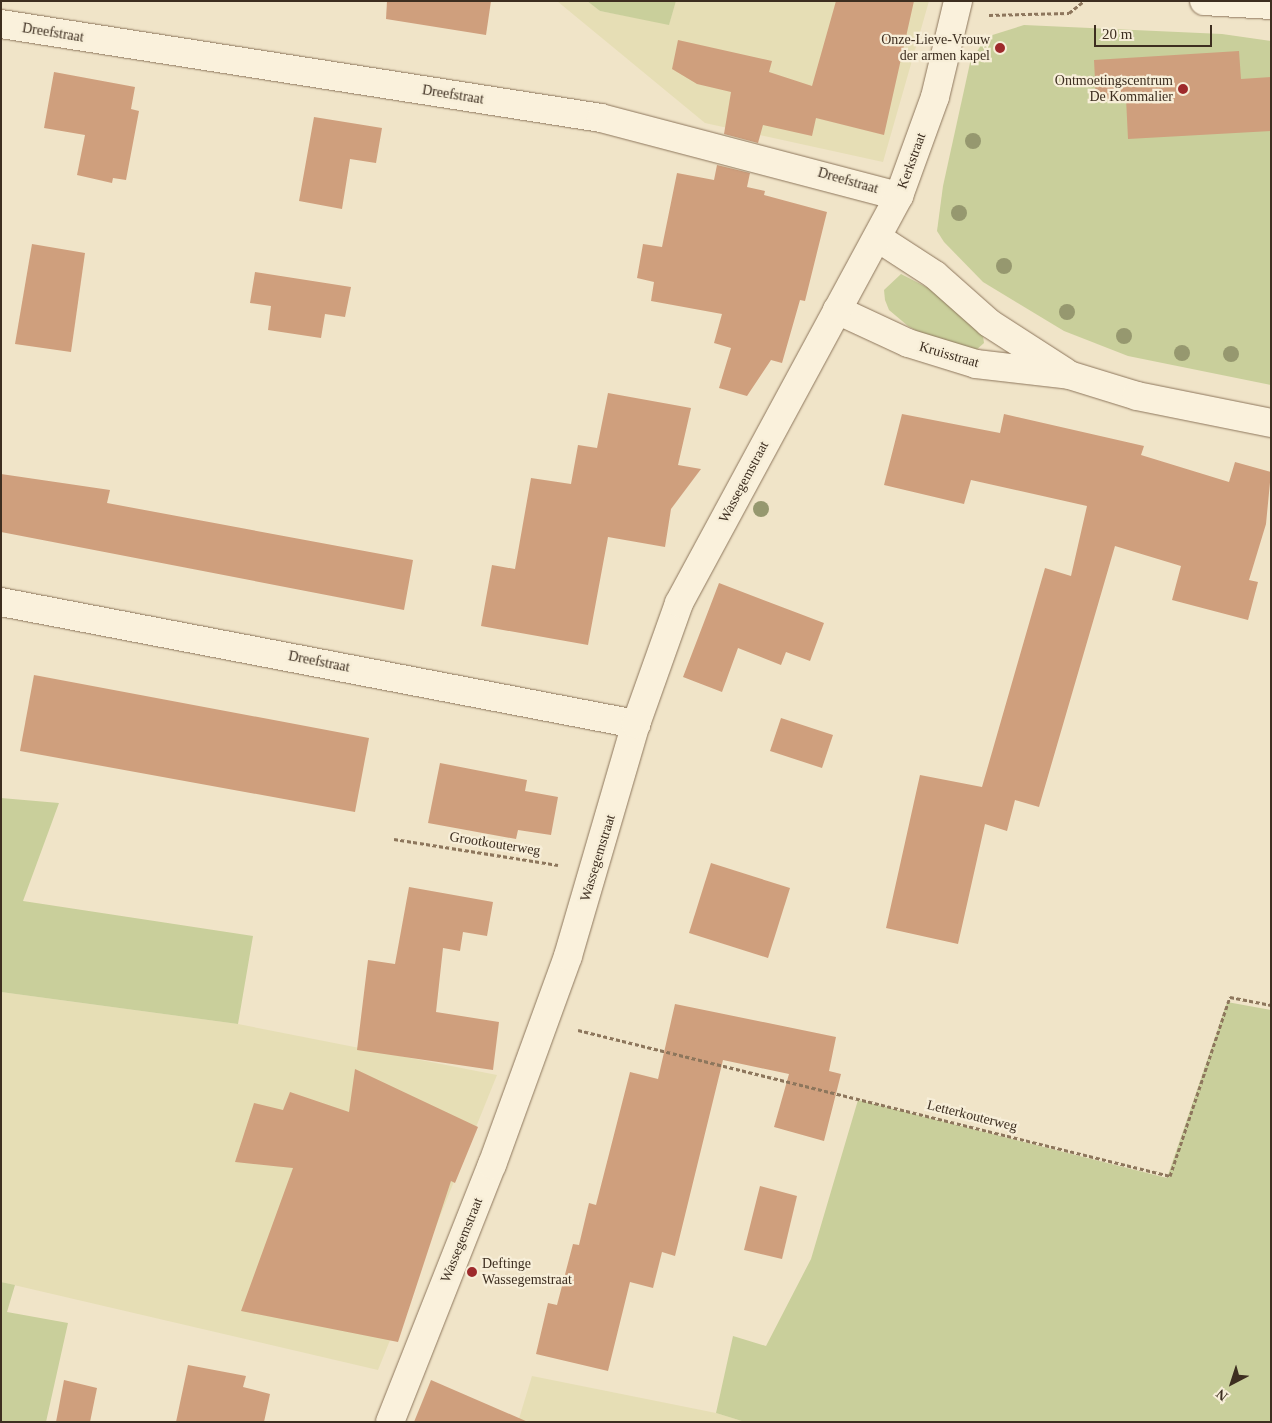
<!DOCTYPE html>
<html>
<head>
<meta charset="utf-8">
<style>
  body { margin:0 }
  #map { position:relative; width:1272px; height:1423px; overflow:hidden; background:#f0e4c8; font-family:Georgia,serif }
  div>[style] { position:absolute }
  .farmland>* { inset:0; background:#e6deb5 }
  .green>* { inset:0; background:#c9cf9b }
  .building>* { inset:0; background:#cf9f7d }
  .path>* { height:3px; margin-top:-1.5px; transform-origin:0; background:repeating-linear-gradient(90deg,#8d765c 0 4px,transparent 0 6.5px) }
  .roads { filter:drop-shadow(0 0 1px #8d765c) drop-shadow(0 0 1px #8d765c) }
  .minor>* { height:28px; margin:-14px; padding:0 14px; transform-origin:14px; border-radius:14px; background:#faf1dc }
  .trees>* { width:16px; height:16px; margin:-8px; border-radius:50%; background:#96986f }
  .dots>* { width:14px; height:14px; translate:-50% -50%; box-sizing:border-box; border:2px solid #f7eed8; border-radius:50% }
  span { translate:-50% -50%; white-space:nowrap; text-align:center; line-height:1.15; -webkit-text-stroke:4.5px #f7eed8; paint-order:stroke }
  .street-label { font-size:14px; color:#3d2e20 }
  .poi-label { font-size:14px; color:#3d2e20 }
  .right { translate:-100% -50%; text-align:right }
  .left { translate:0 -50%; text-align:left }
  .frame { position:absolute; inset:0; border:2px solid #3d2e20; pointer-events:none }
  .north { position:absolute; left:1207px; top:1358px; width:50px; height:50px; -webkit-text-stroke:4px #f7eed8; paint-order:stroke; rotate:220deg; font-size:14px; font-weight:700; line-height:20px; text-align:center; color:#3d2e20 }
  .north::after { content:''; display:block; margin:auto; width:18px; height:22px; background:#3d2e20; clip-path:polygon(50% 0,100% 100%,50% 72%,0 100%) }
  .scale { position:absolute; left:1094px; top:25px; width:118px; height:22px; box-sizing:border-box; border:2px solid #3d2e20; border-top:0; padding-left:6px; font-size:15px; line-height:18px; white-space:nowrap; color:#3d2e20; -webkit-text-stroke:4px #f7eed8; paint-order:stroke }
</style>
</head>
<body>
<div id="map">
  <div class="farmland">
    <i style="clip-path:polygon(557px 1px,587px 1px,600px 11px,669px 24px,676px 1px,929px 1px,883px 162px,705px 123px)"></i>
    <i style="clip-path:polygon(1px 992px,238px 1024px,497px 1075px,378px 1370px,1px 1282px)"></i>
    <i style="clip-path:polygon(532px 1376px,716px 1413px,745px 1422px,518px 1422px)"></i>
  </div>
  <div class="green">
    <i style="clip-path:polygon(587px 1px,676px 1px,669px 25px,600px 11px)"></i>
    <i style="clip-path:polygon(1024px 25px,1222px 34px,1271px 41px,1271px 385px,1128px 356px,1064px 331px,983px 282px,944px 242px,937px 231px,943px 186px,970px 63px,986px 37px)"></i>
    <i style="clip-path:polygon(901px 274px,934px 291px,982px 330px,984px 343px,975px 351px,938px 343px,908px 326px,889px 310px,885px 300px,884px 290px)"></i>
    <i style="clip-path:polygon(1px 798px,59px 803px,23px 901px,253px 936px,238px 1024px,1px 992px)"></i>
    <i style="clip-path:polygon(1227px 1002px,1271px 1010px,1271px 1422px,745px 1422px,716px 1413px,733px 1336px,766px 1346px,811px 1259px,858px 1100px,1167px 1178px)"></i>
    <i style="clip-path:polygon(1px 1282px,15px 1285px,7px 1312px,68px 1323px,46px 1422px,1px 1422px)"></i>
  </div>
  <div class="building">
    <i style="clip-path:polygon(387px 1px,491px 1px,486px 35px,386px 19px)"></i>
    <i style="clip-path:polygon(836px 1px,914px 1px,884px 135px,816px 118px,812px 136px,763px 125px,758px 143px,724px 134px,731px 92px,697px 84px,672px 69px,678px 40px,772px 61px,769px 72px,812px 86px)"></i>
    <i style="clip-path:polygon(1239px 51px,1241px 79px,1271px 77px,1271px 131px,1128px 139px,1126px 98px,1096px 100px,1094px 60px)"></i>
    <i style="clip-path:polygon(54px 72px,135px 87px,131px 109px,139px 111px,126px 180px,113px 178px,112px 183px,77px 175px,85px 135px,44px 128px)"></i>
    <i style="clip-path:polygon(314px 117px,382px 128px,376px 163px,350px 159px,342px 209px,299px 201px)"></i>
    <i style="clip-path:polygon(717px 165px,750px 173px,747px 187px,765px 191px,764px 195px,827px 212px,805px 301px,800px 300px,782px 363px,771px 360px,747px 396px,719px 388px,731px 348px,714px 343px,722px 314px,651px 301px,654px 282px,637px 278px,643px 244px,662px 247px,677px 173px,714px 180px)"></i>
    <i style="clip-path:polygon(32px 244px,85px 253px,71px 352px,15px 344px)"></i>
    <i style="clip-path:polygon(255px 272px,351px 287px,345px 317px,325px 314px,321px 338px,268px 330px,271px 306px,250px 303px)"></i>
    <i style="clip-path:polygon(608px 393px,691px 408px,678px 465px,701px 469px,671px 509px,665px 547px,608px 537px,588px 645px,481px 626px,492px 565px,515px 569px,531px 478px,571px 484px,578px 445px,597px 448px)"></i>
    <i style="clip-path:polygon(902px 414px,1000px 433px,1004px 414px,1144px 446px,1141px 455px,1229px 482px,1235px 462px,1271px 472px,1266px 524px,1249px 580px,1258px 582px,1248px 620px,1172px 600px,1181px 566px,1115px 546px,1039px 807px,1015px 800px,1007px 831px,985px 824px,958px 944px,886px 928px,920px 775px,982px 787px,1045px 568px,1071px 576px,1087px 506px,971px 480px,964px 504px,884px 485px)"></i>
    <i style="clip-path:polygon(1px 474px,110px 490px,107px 503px,413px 560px,404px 610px,1px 532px)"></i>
    <i style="clip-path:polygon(719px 583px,824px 623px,810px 661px,786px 652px,781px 665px,738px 648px,722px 692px,683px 677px)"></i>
    <i style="clip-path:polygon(34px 675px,369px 738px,355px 812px,20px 751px)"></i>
    <i style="clip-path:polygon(781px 718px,833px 735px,822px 768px,770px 751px)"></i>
    <i style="clip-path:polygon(440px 763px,527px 780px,525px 791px,558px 797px,551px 835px,518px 830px,516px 839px,428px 823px)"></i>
    <i style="clip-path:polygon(711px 863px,790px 888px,768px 958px,689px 933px)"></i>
    <i style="clip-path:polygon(409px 887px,493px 902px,487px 936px,463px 932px,460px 951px,443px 948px,436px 1012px,499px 1022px,493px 1070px,357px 1050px,368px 960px,395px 964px)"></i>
    <i style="clip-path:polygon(675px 1004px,836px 1037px,829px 1071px,841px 1074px,824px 1141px,774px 1127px,789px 1074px,723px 1060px,675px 1256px,662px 1252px,653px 1288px,630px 1282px,608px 1371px,536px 1354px,548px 1303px,557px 1305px,573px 1244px,579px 1245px,589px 1203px,596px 1205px,630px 1072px,658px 1079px)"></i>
    <i style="clip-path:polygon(355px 1069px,478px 1127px,455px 1183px,451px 1181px,398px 1342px,241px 1311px,293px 1168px,235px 1162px,254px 1103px,283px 1110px,290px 1092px,349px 1112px)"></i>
    <i style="clip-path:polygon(760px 1186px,797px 1196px,782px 1259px,744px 1250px)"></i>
    <i style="clip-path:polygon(188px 1365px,246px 1376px,243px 1387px,270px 1394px,264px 1422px,176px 1422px)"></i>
    <i style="clip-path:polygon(64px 1380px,97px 1388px,90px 1422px,56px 1422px)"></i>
    <i style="clip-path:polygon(431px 1380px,528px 1422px,414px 1422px)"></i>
  </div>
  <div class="path">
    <i style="left:989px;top:15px;width:80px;rotate:-1.4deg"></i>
    <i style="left:1069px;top:13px;width:19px;rotate:-39deg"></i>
    <i style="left:394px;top:839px;width:166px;rotate:9deg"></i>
    <i style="left:578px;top:1030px;width:610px;rotate:13.85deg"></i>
    <i style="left:1170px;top:1176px;width:189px;rotate:-71.5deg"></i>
    <i style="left:1230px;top:997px;width:42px;rotate:11deg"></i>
  </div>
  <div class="roads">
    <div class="minor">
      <i style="left:1204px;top:1px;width:67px;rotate:3.4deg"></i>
      <i style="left:1px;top:24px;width:607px;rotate:8.9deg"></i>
      <i style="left:601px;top:118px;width:308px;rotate:14.7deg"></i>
      <i style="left:878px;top:238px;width:68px;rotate:33deg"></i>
      <i style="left:935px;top:275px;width:72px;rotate:41.6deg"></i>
      <i style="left:989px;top:323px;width:90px;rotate:32.8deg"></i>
      <i style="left:837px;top:310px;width:78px;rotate:24.9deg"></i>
      <i style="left:908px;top:343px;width:71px;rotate:17.2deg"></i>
      <i style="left:976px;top:364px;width:94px;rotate:6.7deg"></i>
      <i style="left:1069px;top:375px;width:71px;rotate:17.2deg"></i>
      <i style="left:1137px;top:396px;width:137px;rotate:11.4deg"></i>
      <i style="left:1px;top:602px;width:647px;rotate:10.88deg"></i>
      <i style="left:390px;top:1422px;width:277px;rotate:-68.4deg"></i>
      <i style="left:492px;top:1165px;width:222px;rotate:-70deg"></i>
      <i style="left:568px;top:956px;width:242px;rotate:-73.7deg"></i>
      <i style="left:636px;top:724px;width:128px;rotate:-70.4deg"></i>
      <i style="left:679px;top:603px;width:463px;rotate:-61.6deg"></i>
      <i style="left:899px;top:196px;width:105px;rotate:-70deg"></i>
      <i style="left:935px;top:97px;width:99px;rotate:-76.5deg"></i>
    </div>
  </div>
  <div class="trees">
    <i style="left:973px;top:141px"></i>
    <i style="left:959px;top:213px"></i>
    <i style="left:1004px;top:266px"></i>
    <i style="left:1067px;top:312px"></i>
    <i style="left:1124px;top:336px"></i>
    <i style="left:1182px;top:353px"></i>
    <i style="left:1231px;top:354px"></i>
    <i style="left:761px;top:509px"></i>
  </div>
  <div class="dots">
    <i style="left:1000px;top:48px;background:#9e2a2b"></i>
    <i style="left:1183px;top:89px;background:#9e2a2b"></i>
    <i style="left:472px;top:1272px;background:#9e2a2b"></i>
  </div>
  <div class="street-label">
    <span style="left:53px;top:33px;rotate:9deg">Dreefstraat</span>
    <span style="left:453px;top:95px;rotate:9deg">Dreefstraat</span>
    <span style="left:912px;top:161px;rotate:-70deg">Kerkstraat</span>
    <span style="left:848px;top:181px;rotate:16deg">Dreefstraat</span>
    <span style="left:949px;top:355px;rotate:16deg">Kruisstraat</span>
    <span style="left:744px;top:482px;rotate:-62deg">Wassegemstraat</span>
    <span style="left:319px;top:662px;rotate:11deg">Dreefstraat</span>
    <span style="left:495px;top:844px;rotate:9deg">Grootkouterweg</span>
    <span style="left:598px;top:858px;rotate:-73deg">Wassegemstraat</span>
    <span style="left:972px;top:1116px;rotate:14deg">Letterkouterweg</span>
    <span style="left:462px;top:1240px;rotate:-68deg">Wassegemstraat</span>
  </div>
  <div class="poi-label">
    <span class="right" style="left:990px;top:48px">Onze-Lieve-Vrouw<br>der armen kapel</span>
    <span class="right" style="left:1173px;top:89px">Ontmoetingscentrum<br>De Kommalier</span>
    <span class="left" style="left:482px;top:1272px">Deftinge<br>Wassegemstraat</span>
  </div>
  <div class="frame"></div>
  <div class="north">N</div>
  <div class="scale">20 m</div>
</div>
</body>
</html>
